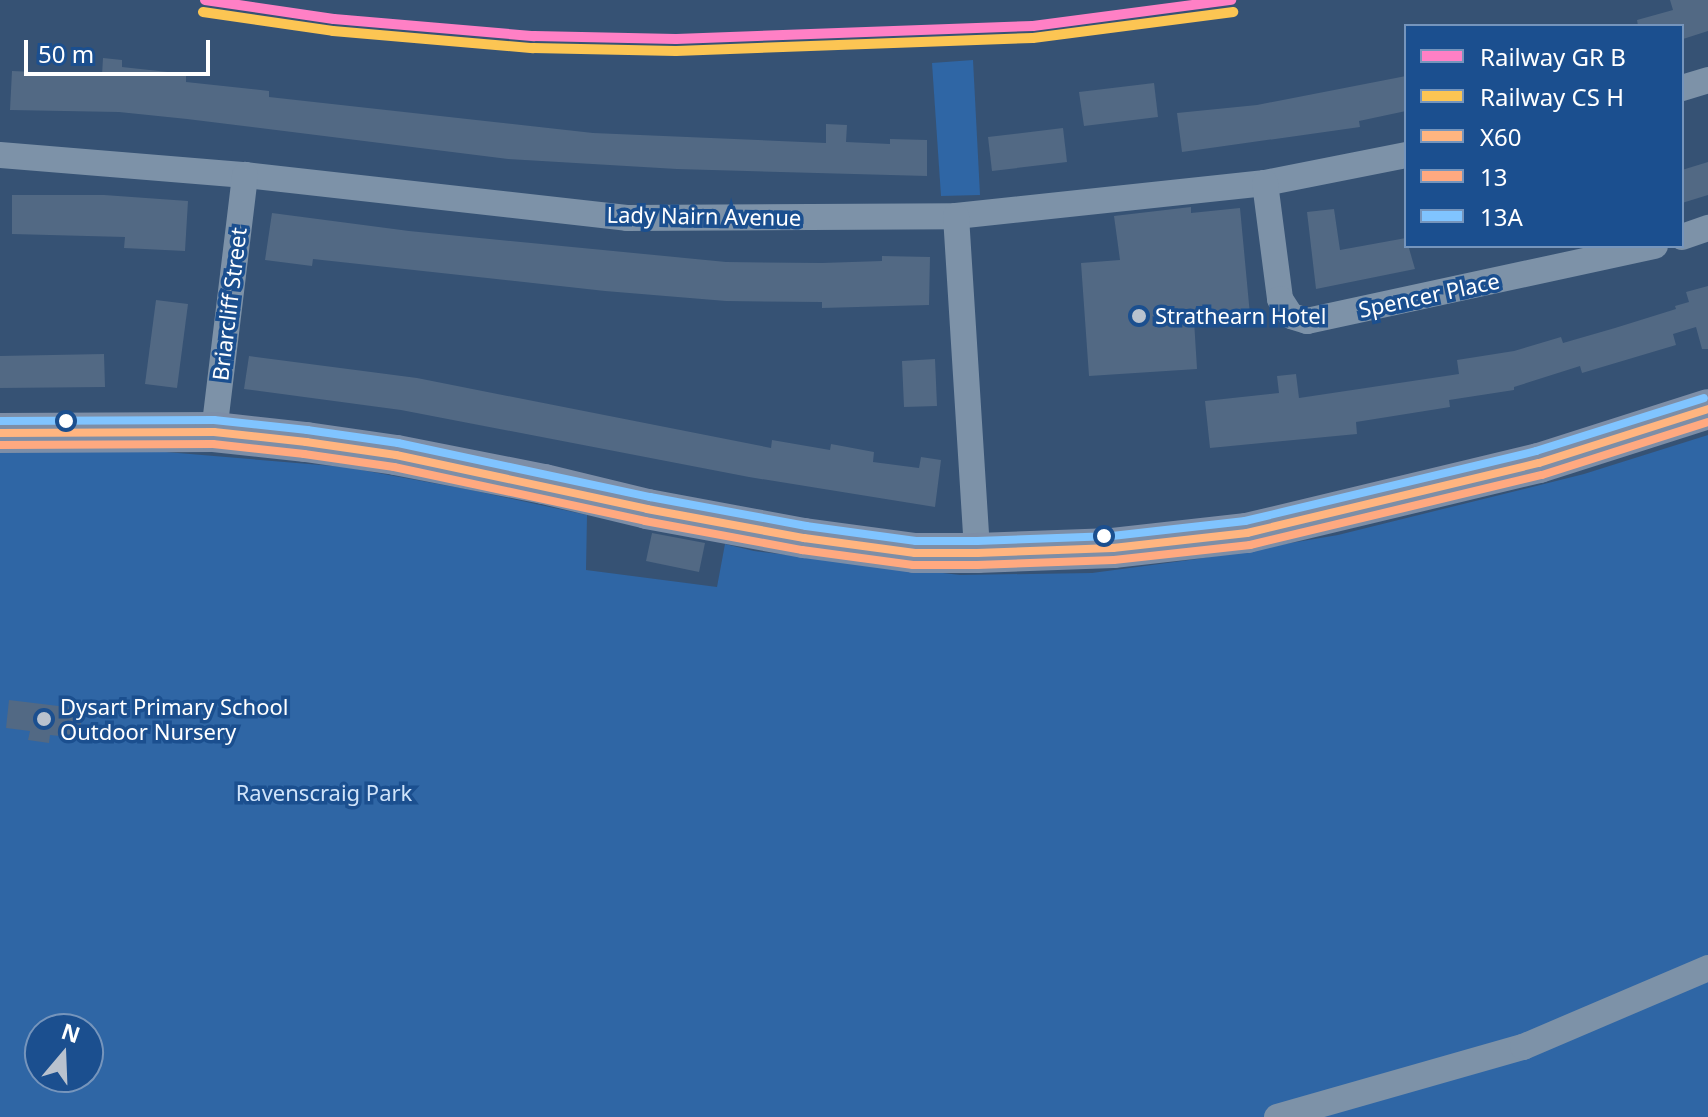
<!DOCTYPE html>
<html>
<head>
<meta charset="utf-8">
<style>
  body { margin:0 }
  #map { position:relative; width:1708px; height:1117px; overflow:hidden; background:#365274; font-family:"Noto Sans",sans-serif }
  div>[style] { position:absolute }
  .green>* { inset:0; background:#2f66a5 }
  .building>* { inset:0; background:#526984 }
  .street>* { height:26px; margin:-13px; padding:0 13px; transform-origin:13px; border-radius:13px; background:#7d92a8 }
  .primary>* { height:40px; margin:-20px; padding:0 20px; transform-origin:20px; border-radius:20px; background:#7d8ea7 }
  .bus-1>* { height:8px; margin:-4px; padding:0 4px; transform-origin:4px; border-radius:4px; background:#ffb580 }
  .bus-2>* { height:8px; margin:-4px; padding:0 4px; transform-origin:4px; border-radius:4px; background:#ffa980 }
  .bus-3>* { height:8px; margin:-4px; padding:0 4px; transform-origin:4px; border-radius:4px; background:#80c4ff }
  .rail-1>* { height:10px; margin:-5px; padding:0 5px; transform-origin:5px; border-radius:5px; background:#ff80c5 }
  .rail-2>* { height:10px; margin:-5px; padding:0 5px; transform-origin:5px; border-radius:5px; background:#fcc553 }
  .dots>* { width:22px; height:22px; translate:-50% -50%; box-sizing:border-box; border:4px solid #1b4f8f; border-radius:50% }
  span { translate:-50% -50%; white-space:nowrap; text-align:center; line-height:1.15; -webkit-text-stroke:7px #1b4f8f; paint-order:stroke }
  .street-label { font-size:22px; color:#fff }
  .poi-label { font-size:22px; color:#fff }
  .left { translate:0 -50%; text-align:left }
  .park-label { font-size:22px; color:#cfe3fa }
  .legend { position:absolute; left:1404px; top:24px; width:280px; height:224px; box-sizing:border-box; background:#1b4f8f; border:2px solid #7695bc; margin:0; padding:10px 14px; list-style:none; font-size:24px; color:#fff }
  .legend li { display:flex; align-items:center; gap:16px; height:40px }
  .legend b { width:40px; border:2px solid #7695bc }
  .north { position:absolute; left:24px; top:1013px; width:80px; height:80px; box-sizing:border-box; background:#1b4f8f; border:2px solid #7695bc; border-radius:50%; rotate:19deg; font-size:22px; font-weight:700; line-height:32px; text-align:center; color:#fff }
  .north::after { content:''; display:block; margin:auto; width:28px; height:36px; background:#b9c2ce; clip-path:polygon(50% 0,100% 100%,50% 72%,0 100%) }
  .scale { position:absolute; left:24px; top:40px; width:186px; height:36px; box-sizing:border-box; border:4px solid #fff; border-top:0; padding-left:10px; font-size:24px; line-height:28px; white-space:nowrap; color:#fff; -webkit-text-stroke:6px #1b4f8f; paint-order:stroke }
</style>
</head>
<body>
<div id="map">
  <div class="green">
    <i style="clip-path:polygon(973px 60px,980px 195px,941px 196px,932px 63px)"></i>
    <i style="clip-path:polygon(evenodd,1708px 435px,1708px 1117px,0 1117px,0 451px,154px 451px,345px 467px,471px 490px,587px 515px,586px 570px,717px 587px,725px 544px,754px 551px,960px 575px,1092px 573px,1197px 559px,1338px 535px,1584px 474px,1708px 435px,40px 1029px,88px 1029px,88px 1077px,40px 1077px,40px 1029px)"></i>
  </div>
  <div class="building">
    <i style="clip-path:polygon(1670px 0,1708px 0,1708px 31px,1683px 39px,1682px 26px,1638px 26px,1637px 20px,1673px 10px)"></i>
    <i style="clip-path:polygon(103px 58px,122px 60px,122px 67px,186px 74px,186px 82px,269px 91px,269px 97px,593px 133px,826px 143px,826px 124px,847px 125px,846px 142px,890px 144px,890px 139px,927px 140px,927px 176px,677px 169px,508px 159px,187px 119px,119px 112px,10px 110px,12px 71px,102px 75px)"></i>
    <i style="clip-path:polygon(1406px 76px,1406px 111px,1359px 121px,1360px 127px,1182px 152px,1177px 113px,1257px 105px)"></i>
    <i style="clip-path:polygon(1154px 83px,1158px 117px,1084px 126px,1079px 92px)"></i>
    <i style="clip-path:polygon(1063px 128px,1067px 162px,992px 171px,988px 137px)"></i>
    <i style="clip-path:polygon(1708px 162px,1708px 195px,1682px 203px,1682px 170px)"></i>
    <i style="clip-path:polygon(12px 195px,104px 195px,188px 201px,185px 251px,124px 248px,125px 237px,12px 234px)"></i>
    <i style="clip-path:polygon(1191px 207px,1191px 213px,1240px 208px,1250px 315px,1194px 320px,1197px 369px,1089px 376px,1081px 263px,1120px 260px,1114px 216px)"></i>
    <i style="clip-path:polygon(1334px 209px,1340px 250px,1406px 238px,1415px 269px,1316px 289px,1307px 212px)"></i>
    <i style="clip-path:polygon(272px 213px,409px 231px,726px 262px,822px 263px,882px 261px,882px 256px,930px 257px,929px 305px,822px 308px,822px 302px,726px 301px,605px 291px,313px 259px,312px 266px,265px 260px)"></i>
    <i style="clip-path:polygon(1708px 286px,1708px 349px,1702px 349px,1696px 327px,1673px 334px,1676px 345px,1582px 373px,1580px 366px,1514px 387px,1514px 390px,1449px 400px,1450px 407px,1356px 422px,1357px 434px,1210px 448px,1205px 401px,1279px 393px,1277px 376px,1296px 374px,1299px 398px,1459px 374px,1457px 360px,1514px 351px,1561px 337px,1563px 343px,1615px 328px,1676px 309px,1675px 306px,1689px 302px,1686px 292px)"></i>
    <i style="clip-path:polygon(156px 300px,188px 304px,177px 388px,145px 384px)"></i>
    <i style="clip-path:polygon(104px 354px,105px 387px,0 388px,0 356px)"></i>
    <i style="clip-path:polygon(249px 356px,417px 378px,771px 448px,772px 440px,830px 450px,831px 444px,874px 452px,873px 462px,919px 468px,921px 457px,941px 460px,935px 507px,749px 477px,401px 410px,244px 389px)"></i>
    <i style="clip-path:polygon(935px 359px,937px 406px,904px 407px,902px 361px)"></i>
    <i style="clip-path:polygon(652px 533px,705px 543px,699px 572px,646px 561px)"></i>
    <i style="clip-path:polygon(9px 700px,83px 709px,79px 738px,50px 735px,49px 743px,28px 740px,30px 731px,6px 728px)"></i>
  </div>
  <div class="street">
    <i style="left:1682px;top:88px;width:27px;rotate:-17deg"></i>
    <i style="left:0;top:155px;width:246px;rotate:4.7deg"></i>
    <i style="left:245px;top:175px;width:384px;rotate:6.4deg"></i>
    <i style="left:627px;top:218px;width:329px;rotate:-0.3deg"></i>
    <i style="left:956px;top:216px;width:311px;rotate:-6.1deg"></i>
    <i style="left:1265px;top:183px;width:144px;rotate:-11.2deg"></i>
    <i style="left:1265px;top:183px;width:117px;rotate:82.6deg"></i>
    <i style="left:1280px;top:299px;width:20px;rotate:57deg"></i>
    <i style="left:1291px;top:316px;width:17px;rotate:17deg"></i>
    <i style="left:1307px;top:321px;width:356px;rotate:-12.2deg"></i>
    <i style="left:956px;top:216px;width:338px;rotate:86.4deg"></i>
    <i style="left:1682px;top:237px;width:28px;rotate:-19deg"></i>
    <i style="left:214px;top:432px;width:259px;rotate:-83.1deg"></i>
    <i style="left:1277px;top:1117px;width:256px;rotate:-15.9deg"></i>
    <i style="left:1523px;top:1047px;width:201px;rotate:-23.1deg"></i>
  </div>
  <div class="primary">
    <i style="left:0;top:433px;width:214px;rotate:-0.3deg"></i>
    <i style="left:214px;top:432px;width:93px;rotate:6.2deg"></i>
    <i style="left:306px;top:442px;width:91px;rotate:8.2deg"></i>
    <i style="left:396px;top:455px;width:151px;rotate:11.1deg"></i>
    <i style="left:544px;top:484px;width:106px;rotate:13.6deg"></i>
    <i style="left:647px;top:509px;width:160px;rotate:10.5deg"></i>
    <i style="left:804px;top:538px;width:112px;rotate:7.7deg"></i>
    <i style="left:915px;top:553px;width:62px"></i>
    <i style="left:977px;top:553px;width:136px;rotate:-2.1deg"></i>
    <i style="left:1113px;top:548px;width:135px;rotate:-6.4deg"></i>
    <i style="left:1247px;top:533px;width:300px;rotate:-13.5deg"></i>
    <i style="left:1539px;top:463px;width:177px;rotate:-17.7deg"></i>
  </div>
  <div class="bus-1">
    <i style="left:0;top:433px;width:214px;rotate:-0.3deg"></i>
    <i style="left:214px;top:432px;width:93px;rotate:6.2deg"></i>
    <i style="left:306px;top:442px;width:91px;rotate:8.2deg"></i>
    <i style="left:396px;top:455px;width:257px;rotate:12.1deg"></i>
    <i style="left:647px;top:509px;width:160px;rotate:10.5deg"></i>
    <i style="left:804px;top:538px;width:112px;rotate:7.7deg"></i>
    <i style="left:915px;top:553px;width:62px"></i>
    <i style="left:977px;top:553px;width:136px;rotate:-2.1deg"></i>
    <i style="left:1113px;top:548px;width:135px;rotate:-6.4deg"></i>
    <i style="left:1247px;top:533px;width:300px;rotate:-13.5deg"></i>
    <i style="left:1539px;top:463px;width:177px;rotate:-17.7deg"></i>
  </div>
  <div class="bus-2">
    <i style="left:0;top:445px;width:213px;rotate:-0.3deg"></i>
    <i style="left:213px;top:444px;width:92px;rotate:6.3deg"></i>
    <i style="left:304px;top:454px;width:91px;rotate:8.2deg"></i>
    <i style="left:394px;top:467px;width:257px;rotate:12.1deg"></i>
    <i style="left:645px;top:521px;width:160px;rotate:10.5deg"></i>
    <i style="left:802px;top:550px;width:112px;rotate:7.7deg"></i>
    <i style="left:913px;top:565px;width:64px"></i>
    <i style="left:977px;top:565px;width:137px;rotate:-2.1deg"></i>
    <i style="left:1114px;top:560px;width:137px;rotate:-6.3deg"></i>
    <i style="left:1250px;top:545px;width:300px;rotate:-13.5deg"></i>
    <i style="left:1542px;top:475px;width:174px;rotate:-17.7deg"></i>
  </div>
  <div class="bus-3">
    <i style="left:0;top:421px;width:214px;rotate:-0.3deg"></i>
    <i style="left:214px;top:420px;width:94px;rotate:6.1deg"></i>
    <i style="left:307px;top:430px;width:92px;rotate:8.1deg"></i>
    <i style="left:398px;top:443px;width:258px;rotate:12.1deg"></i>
    <i style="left:650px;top:497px;width:159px;rotate:10.5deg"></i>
    <i style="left:806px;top:526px;width:111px;rotate:7.8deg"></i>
    <i style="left:916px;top:541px;width:61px"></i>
    <i style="left:977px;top:541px;width:135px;rotate:-2.1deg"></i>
    <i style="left:1112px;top:536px;width:134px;rotate:-6.4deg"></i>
    <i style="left:1245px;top:521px;width:299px;rotate:-13.5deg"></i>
    <i style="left:1536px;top:451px;width:176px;rotate:-17.5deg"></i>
  </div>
  <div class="rail-1">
    <i style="left:205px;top:0;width:130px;rotate:8.4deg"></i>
    <i style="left:334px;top:19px;width:201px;rotate:4.9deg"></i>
    <i style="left:534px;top:36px;width:142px;rotate:1.2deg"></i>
    <i style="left:676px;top:39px;width:357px;rotate:-2.1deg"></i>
    <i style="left:1033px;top:26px;width:200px;rotate:-7.5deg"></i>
  </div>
  <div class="rail-2">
    <i style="left:203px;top:12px;width:131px;rotate:8.3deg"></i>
    <i style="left:333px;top:31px;width:201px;rotate:4.9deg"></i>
    <i style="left:533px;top:48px;width:143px;rotate:1.2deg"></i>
    <i style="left:676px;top:51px;width:357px;rotate:-2.1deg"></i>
    <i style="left:1033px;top:38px;width:202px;rotate:-7.4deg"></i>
  </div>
  <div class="dots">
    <i style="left:1139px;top:316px;background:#b9c2ce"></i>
    <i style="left:66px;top:421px;background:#fff"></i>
    <i style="left:1104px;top:536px;background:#fff"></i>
    <i style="left:44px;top:719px;background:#b9c2ce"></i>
  </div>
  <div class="street-label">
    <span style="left:704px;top:216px;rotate:1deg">Lady Nairn Avenue</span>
    <span style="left:1429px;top:295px;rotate:-12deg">Spencer Place</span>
    <span style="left:229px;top:304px;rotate:-83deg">Briarcliff Street</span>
  </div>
  <div class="poi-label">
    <span class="left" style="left:1155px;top:316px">Strathearn Hotel</span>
    <span class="left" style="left:60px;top:719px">Dysart Primary School<br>Outdoor Nursery</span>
  </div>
  <div class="park-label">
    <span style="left:324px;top:793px">Ravenscraig Park</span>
  </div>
  <ul class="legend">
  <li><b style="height:10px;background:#ff80c5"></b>Railway GR B</li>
  <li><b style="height:10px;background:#fcc553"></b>Railway CS H</li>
  <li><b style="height:10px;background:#ffb580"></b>X60</li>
  <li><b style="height:10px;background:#ffa980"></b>13</li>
  <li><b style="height:10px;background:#80c4ff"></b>13A</li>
  </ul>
  <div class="north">N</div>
  <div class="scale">50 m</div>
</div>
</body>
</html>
